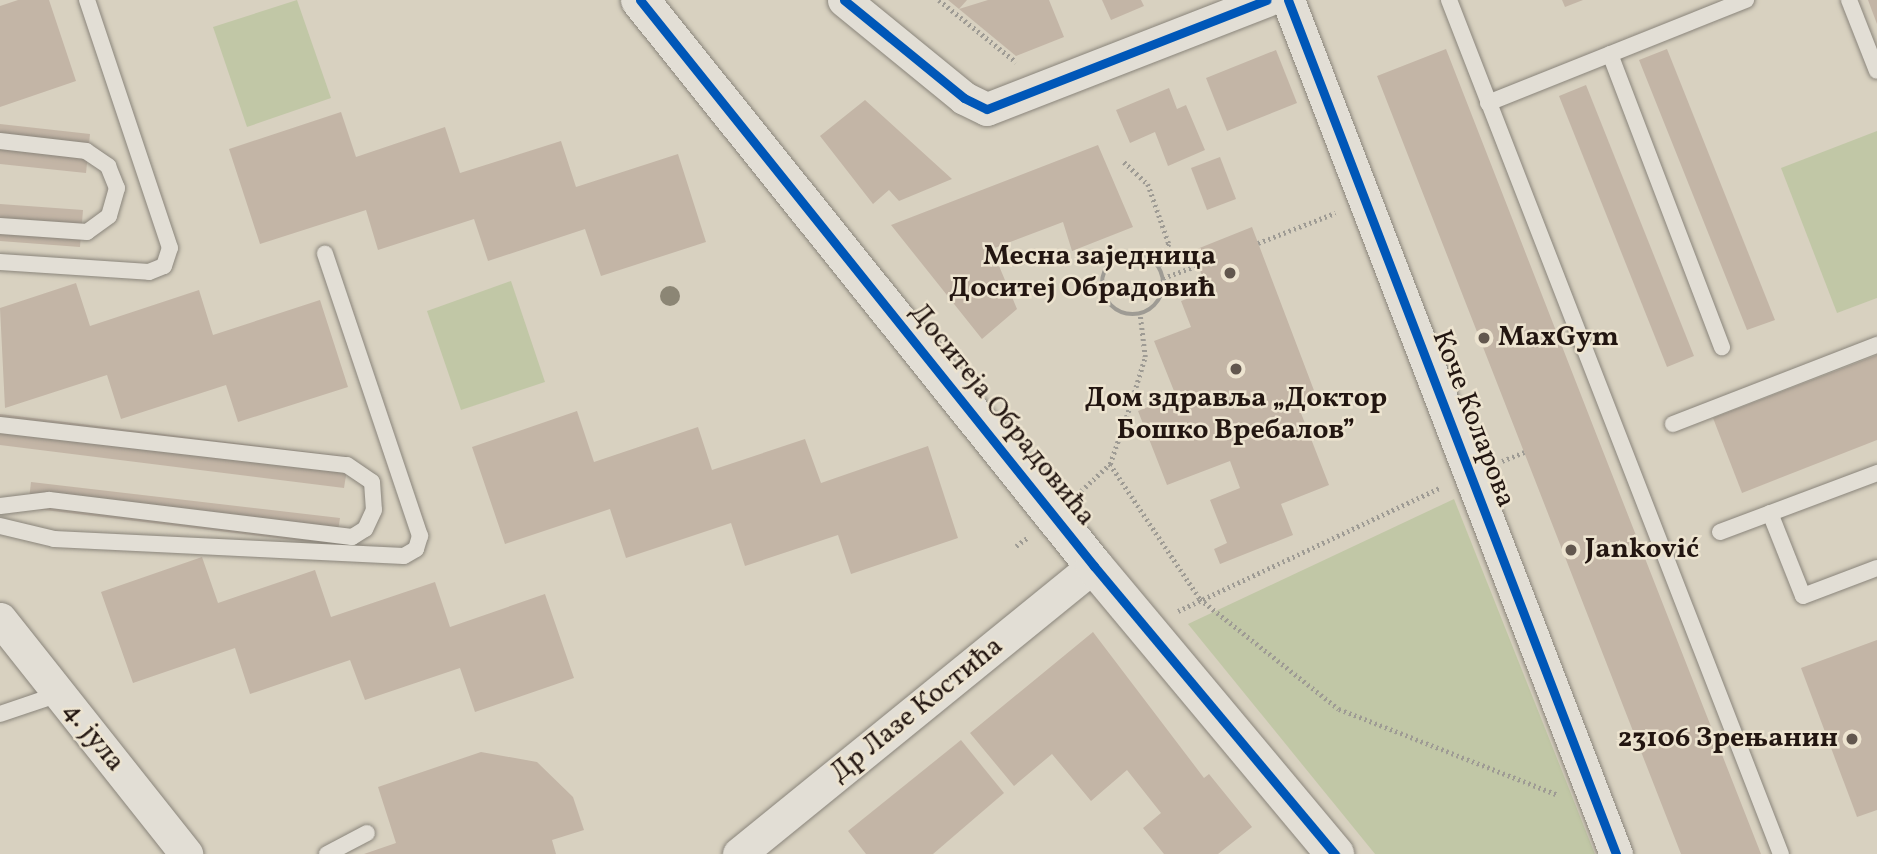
<!DOCTYPE html>
<html>
<head>
<meta charset="utf-8">
<style>
  body { margin:0 }
  #map { position:relative; width:1877px; height:854px; overflow:hidden; background:#d8d1c0; font-family:Vollkorn,serif }
  div>[style] { position:absolute }
  .green>* { inset:0; background:#c1c7a6 }
  .building>* { inset:0; background:#c3b5a6 }
  .path>* { height:4.5px; margin-top:-2.25px; transform-origin:0; background:repeating-linear-gradient(90deg,#9e9b94 0 2px,transparent 0 5.5px) }
  .path>.ring { margin:-2.25px; padding:0; box-sizing:content-box; background:none; border:4.5px solid #9e9b94; border-radius:50% }
  .roads { filter:drop-shadow(0 0 2px #8a857b) drop-shadow(0 0 2px #8a857b) }
  .service>* { height:16px; margin:-8px; padding:0 8px; transform-origin:8px; border-radius:8px; background:#e2ded5 }
  .minor>* { height:33px; margin:-16.5px; padding:0 16.5px; transform-origin:16.5px; border-radius:16.5px; background:#e2ded5 }
  .tertiary>* { height:38px; margin:-19px; padding:0 19px; transform-origin:19px; border-radius:19px; background:#e2ded5 }
  .cycleway>* { height:9px; margin:-4.5px; padding:0 4.5px; transform-origin:4.5px; border-radius:4.5px; background:#0057b8 }
  .trees>* { width:20px; height:20px; margin:-10px; border-radius:50%; background:#8c8675 }
  .dots>* { width:19px; height:19px; translate:-50% -50%; box-sizing:border-box; border:4px solid #ede4d0; border-radius:50% }
  span { translate:-50% -50%; white-space:nowrap; text-align:center; line-height:1.15; -webkit-text-stroke:5px #ede4d0; paint-order:stroke }
  .poi-label { font-size:28px; color:#231611; font-weight:700 }
  .right { translate:-100% -50%; text-align:right }
  .left { translate:0 -50%; text-align:left }
  .street-label { font-size:28px; color:#231611 }
</style>
</head>
<body>
<div id="map">
  <div class="green">
    <i style="clip-path:polygon(297px 0,331px 98px,247px 127px,213px 27px)"></i>
    <i style="clip-path:polygon(1877px 131px,1877px 298px,1837px 313px,1781px 168px)"></i>
    <i style="clip-path:polygon(511px 281px,545px 382px,461px 410px,427px 311px)"></i>
    <i style="clip-path:polygon(1454px 499px,1595px 854px,1375px 854px,1188px 624px)"></i>
  </div>
  <div class="building">
    <i style="clip-path:polygon(18px 0,49px 0,76px 81px,0 107px,0 6px)"></i>
    <i style="clip-path:polygon(948px 0,967px 0,959px 9px)"></i>
    <i style="clip-path:polygon(988px 0,1049px 0,1064px 37px,1016px 56px,959px 9px)"></i>
    <i style="clip-path:polygon(1102px 0,1141px 0,1144px 6px,1111px 20px)"></i>
    <i style="clip-path:polygon(1562px 0,1583px 0,1565px 7px)"></i>
    <i style="clip-path:polygon(1868px 0,1877px 0,1877px 24px)"></i>
    <i style="clip-path:polygon(1446px 49px,1597px 436px,1761px 854px,1681px 854px,1524px 452px,1377px 76px)"></i>
    <i style="clip-path:polygon(1667px 49px,1775px 320px,1747px 330px,1639px 60px)"></i>
    <i style="clip-path:polygon(1276px 50px,1297px 103px,1227px 131px,1206px 78px)"></i>
    <i style="clip-path:polygon(1586px 85px,1694px 356px,1667px 367px,1559px 96px)"></i>
    <i style="clip-path:polygon(1169px 88px,1177px 109px,1186px 105px,1205px 150px,1168px 166px,1155px 132px,1130px 143px,1116px 110px)"></i>
    <i style="clip-path:polygon(865px 100px,952px 179px,899px 201px,889px 190px,873px 204px,820px 136px)"></i>
    <i style="clip-path:polygon(341px 112px,356px 157px,445px 127px,460px 173px,561px 141px,576px 187px,678px 154px,706px 242px,601px 276px,585px 229px,488px 261px,474px 219px,378px 250px,366px 210px,260px 244px,229px 149px)"></i>
    <i style="clip-path:polygon(0 124px,90px 134px,86px 173px,0 164px)"></i>
    <i style="clip-path:polygon(1098px 145px,1133px 227px,1072px 251px,1063px 222px,992px 249px,1017px 309px,982px 339px,891px 225px)"></i>
    <i style="clip-path:polygon(1220px 157px,1236px 199px,1207px 210px,1191px 168px)"></i>
    <i style="clip-path:polygon(0 204px,83px 210px,80px 247px,0 241px)"></i>
    <i style="clip-path:polygon(1252px 227px,1318px 401px,1299px 408px,1329px 485px,1281px 504px,1293px 535px,1220px 564px,1214px 549px,1227px 543px,1210px 500px,1240px 488px,1230px 461px,1167px 485px,1138px 411px,1176px 396px,1154px 341px,1191px 327px,1181px 301px,1208px 291px,1192px 251px)"></i>
    <i style="clip-path:polygon(76px 283px,90px 326px,199px 290px,213px 335px,320px 300px,348px 387px,238px 422px,226px 385px,121px 419px,107px 375px,5px 408px,0 308px)"></i>
    <i style="clip-path:polygon(1877px 355px,1877px 440px,1742px 493px,1713px 418px)"></i>
    <i style="clip-path:polygon(577px 411px,594px 462px,698px 427px,712px 470px,805px 439px,821px 483px,928px 446px,958px 538px,851px 574px,838px 535px,745px 566px,731px 523px,626px 558px,610px 509px,505px 544px,472px 447px)"></i>
    <i style="clip-path:polygon(0 414px,349px 457px,344px 488px,0 445px)"></i>
    <i style="clip-path:polygon(31px 482px,340px 518px,336px 545px,28px 508px)"></i>
    <i style="clip-path:polygon(202px 557px,218px 603px,315px 570px,331px 617px,435px 582px,450px 627px,545px 594px,574px 678px,475px 712px,460px 668px,365px 700px,350px 660px,250px 694px,235px 648px,133px 683px,101px 592px)"></i>
    <i style="clip-path:polygon(1093px 632px,1204px 778px,1209px 774px,1252px 827px,1218px 854px,1164px 854px,1143px 828px,1161px 813px,1127px 770px,1091px 801px,1052px 754px,1014px 786px,970px 733px)"></i>
    <i style="clip-path:polygon(1877px 640px,1877px 810px,1857px 817px,1801px 668px)"></i>
    <i style="clip-path:polygon(961px 740px,1004px 793px,933px 854px,866px 854px,848px 831px)"></i>
    <i style="clip-path:polygon(481px 752px,537px 762px,573px 797px,584px 830px,552px 840px,556px 854px,364px 854px,396px 843px,378px 787px)"></i>
  </div>
  <div class="path">
    <i style="left:939px;top:0;width:99px;rotate:38.8deg"></i>
    <i style="left:1124px;top:162px;width:33px;rotate:43deg"></i>
    <i style="left:1148px;top:184px;width:64px;rotate:70.7deg"></i>
    <i style="left:1169px;top:244px;width:25px;rotate:113deg"></i>
    <i style="left:1258px;top:243px;width:83px;rotate:-21.3deg"></i>
    <i class="ring" style="left:1102px;top:253px;width:57.5px;height:57.5px"></i>
    <i style="left:1163px;top:278px;width:37px;rotate:-20deg"></i>
    <i style="left:1502px;top:461px;width:24px;rotate:-22deg"></i>
    <i style="left:1110px;top:464px;width:162px;rotate:56.3deg"></i>
    <i style="left:1200px;top:599px;width:177px;rotate:38.4deg"></i>
    <i style="left:1339px;top:709px;width:236px;rotate:21.4deg"></i>
    <i style="left:1081px;top:491px;width:40px;rotate:-43deg"></i>
    <i style="left:1110px;top:464px;width:65px;rotate:-71deg"></i>
    <i style="left:1131px;top:403px;width:48px;rotate:-73.1deg"></i>
    <i style="left:1145px;top:357px;width:42px;rotate:-96.8deg"></i>
    <i style="left:1016px;top:546px;width:14px;rotate:-36deg"></i>
    <i style="left:1178px;top:611px;width:289px;rotate:-25.2deg"></i>
  </div>
  <div class="roads">
    <div class="service">
      <i style="left:1449px;top:0;width:916px;rotate:68.76deg"></i>
      <i style="left:1849px;top:0;width:76px;rotate:68.5deg"></i>
      <i style="left:1610px;top:54px;width:314px;rotate:69.1deg"></i>
      <i style="left:1488px;top:103px;width:278px;rotate:-21.8deg"></i>
      <i style="left:0;top:141px;width:87px;rotate:6.6deg"></i>
      <i style="left:86px;top:151px;width:27px;rotate:34deg"></i>
      <i style="left:108px;top:166px;width:24px;rotate:68deg"></i>
      <i style="left:117px;top:188px;width:29px;rotate:106deg"></i>
      <i style="left:109px;top:216px;width:27px;rotate:144deg"></i>
      <i style="left:87px;top:232px;width:87px;rotate:-176.1deg"></i>
      <i style="left:0;top:262px;width:149px;rotate:3.8deg"></i>
      <i style="left:149px;top:272px;width:16px;rotate:-22deg"></i>
      <i style="left:164px;top:266px;width:19px;rotate:-72deg"></i>
      <i style="left:170px;top:248px;width:262px;rotate:-108.5deg"></i>
      <i style="left:1673px;top:424px;width:219px;rotate:-21.2deg"></i>
      <i style="left:0;top:425px;width:349px;rotate:6.6deg"></i>
      <i style="left:347px;top:465px;width:30px;rotate:34deg"></i>
      <i style="left:372px;top:482px;width:28px;rotate:86deg"></i>
      <i style="left:374px;top:510px;width:21px;rotate:115deg"></i>
      <i style="left:365px;top:529px;width:15px;rotate:148deg"></i>
      <i style="left:352px;top:537px;width:305px;rotate:-173deg"></i>
      <i style="left:49px;top:500px;width:49px;rotate:173deg"></i>
      <i style="left:1770px;top:513px;width:89px;rotate:68.3deg"></i>
      <i style="left:1803px;top:596px;width:79px;rotate:-20.7deg"></i>
      <i style="left:0;top:526px;width:56px;rotate:13.5deg"></i>
      <i style="left:54px;top:539px;width:350px;rotate:2.8deg"></i>
      <i style="left:404px;top:556px;width:14px;rotate:-30deg"></i>
      <i style="left:416px;top:549px;width:14px;rotate:-73deg"></i>
      <i style="left:420px;top:536px;width:298px;rotate:-108.6deg"></i>
      <i style="left:1720px;top:532px;width:168px;rotate:-20.6deg"></i>
      <i style="left:0;top:714px;width:62px;rotate:-18.7deg"></i>
      <i style="left:327px;top:854px;width:45px;rotate:-27.7deg"></i>
    </div>
    <div class="minor">
      <i style="left:844px;top:0;width:155px;rotate:39.2deg"></i>
      <i style="left:964px;top:98px;width:25px;rotate:26deg"></i>
      <i style="left:987px;top:109px;width:300px;rotate:-21.3deg"></i>
      <i style="left:1288px;top:0;width:915px;rotate:68.99deg"></i>
      <i style="left:0;top:619px;width:300px;rotate:51.6deg"></i>
      <i style="left:739px;top:854px;width:457px;rotate:-39.1deg"></i>
    </div>
    <div class="tertiary">
      <i style="left:640px;top:0;width:726px;rotate:51.27deg"></i>
      <i style="left:1094px;top:566px;width:376px;rotate:50.1deg"></i>
    </div>
  </div>
  <div class="cycleway">
    <i style="left:640px;top:0;width:726px;rotate:51.27deg"></i>
    <i style="left:1094px;top:566px;width:376px;rotate:50.1deg"></i>
    <i style="left:844px;top:0;width:155px;rotate:39.2deg"></i>
    <i style="left:964px;top:98px;width:25px;rotate:26deg"></i>
    <i style="left:987px;top:109px;width:300px;rotate:-21.3deg"></i>
    <i style="left:1288px;top:0;width:915px;rotate:68.99deg"></i>
  </div>
  <div class="trees">
    <i style="left:670px;top:296px"></i>
  </div>
  <div class="dots">
    <i style="left:1230px;top:273px;background:#62574e"></i>
    <i style="left:1484px;top:338px;background:#62574e"></i>
    <i style="left:1236px;top:369px;background:#62574e"></i>
    <i style="left:1571px;top:550px;background:#62574e"></i>
    <i style="left:1852px;top:739px;background:#62574e"></i>
  </div>
  <div class="poi-label">
    <span class="right" style="left:1216px;top:273px">Месна заједница<br>Доситеј Обрадовић</span>
    <span class="left" style="left:1498px;top:338px">MaxGym</span>
    <span style="left:1236px;top:415px">Дом здравља „Доктор<br>Бошко Вребалов”</span>
    <span class="left" style="left:1585px;top:550px">Janković</span>
    <span class="right" style="left:1838px;top:739px">23106 Зрењанин</span>
  </div>
  <div class="street-label">
    <span style="left:1002px;top:415px;rotate:51deg">Доситеја Обрадовића</span>
    <span style="left:1473px;top:419px;rotate:69deg">Коче Коларова</span>
    <span style="left:917px;top:710px;rotate:-39deg">Др Лазе Костића</span>
    <span style="left:93px;top:737px;rotate:51deg">4. јула</span>
  </div>
</div>
</body>
</html>
